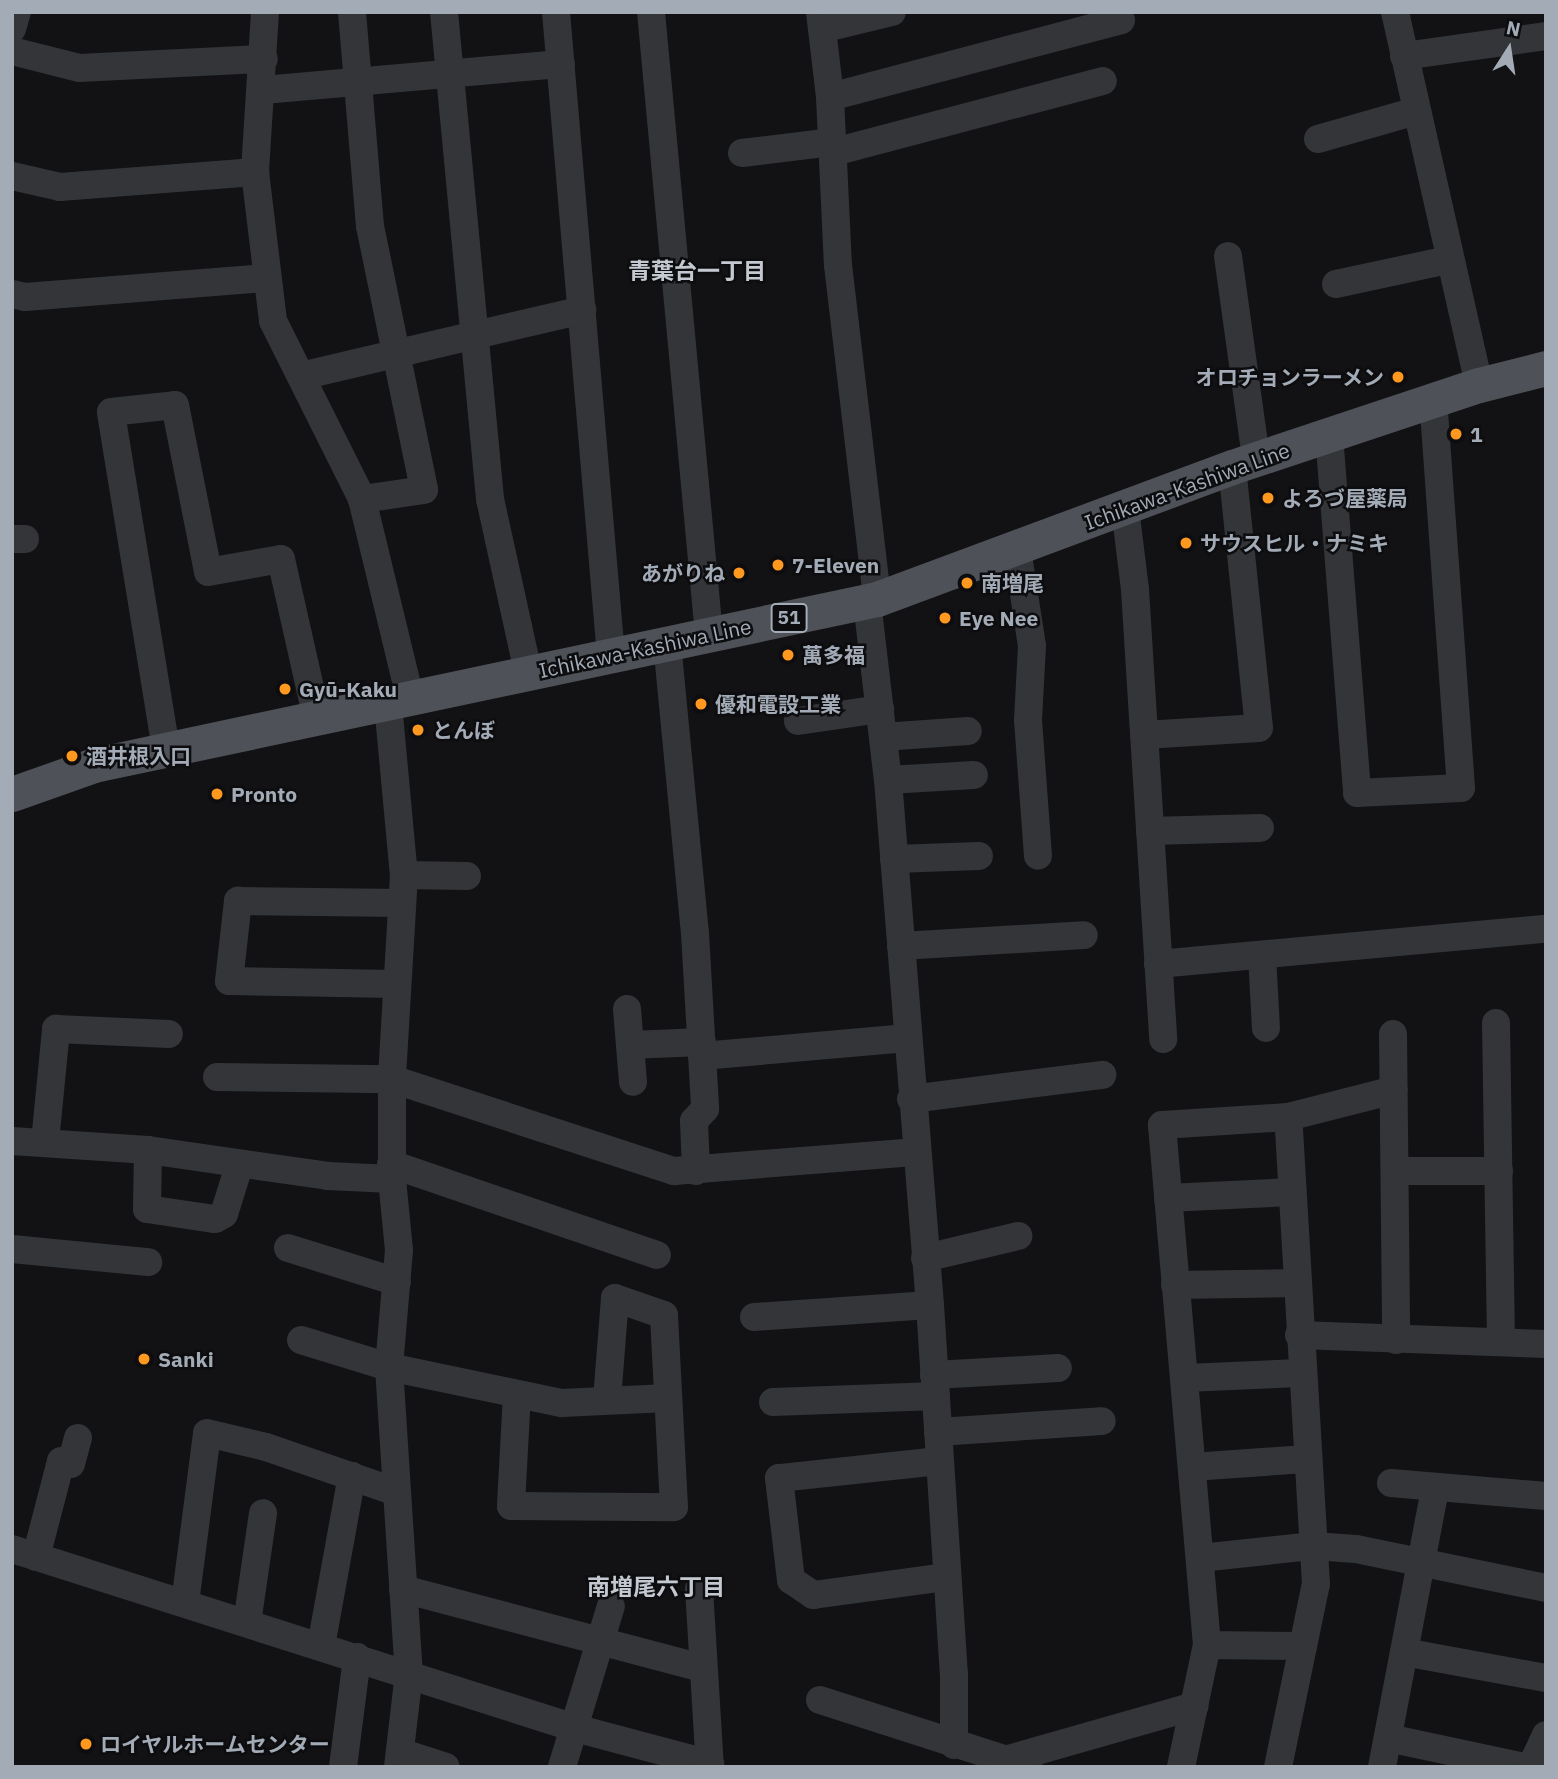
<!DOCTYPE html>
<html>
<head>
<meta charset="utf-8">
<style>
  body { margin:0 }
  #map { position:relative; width:1558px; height:1779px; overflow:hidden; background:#121214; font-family:"IBM Plex Sans","Noto Sans JP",sans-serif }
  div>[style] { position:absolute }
  .minor>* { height:28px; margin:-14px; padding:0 14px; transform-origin:14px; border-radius:14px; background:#333539 }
  .major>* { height:35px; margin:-17.5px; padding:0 17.5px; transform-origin:17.5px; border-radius:17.5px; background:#4e5258 }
  .dots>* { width:19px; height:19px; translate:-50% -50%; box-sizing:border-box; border:4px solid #0d0d0f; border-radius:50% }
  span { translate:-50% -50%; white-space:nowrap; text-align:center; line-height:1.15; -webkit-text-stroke:5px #0d0d0f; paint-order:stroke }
  .shield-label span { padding:2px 5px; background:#0d0d0f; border:2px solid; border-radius:5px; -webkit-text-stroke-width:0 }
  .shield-label { font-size:19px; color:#a2abb6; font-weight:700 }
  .poi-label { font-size:21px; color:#a2abb6; font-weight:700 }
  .right { translate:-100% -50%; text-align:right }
  .left { translate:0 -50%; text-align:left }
  .street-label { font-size:21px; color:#a2abb6 }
  .neighbourhood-label { font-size:23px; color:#c4c9d1; font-weight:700 }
  .frame { position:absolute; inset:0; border:14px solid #a2abb6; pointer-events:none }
  .north { position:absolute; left:1474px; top:14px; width:70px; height:70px; -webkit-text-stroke:5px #0d0d0f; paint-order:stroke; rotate:12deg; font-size:19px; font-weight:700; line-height:28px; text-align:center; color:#a2abb6 }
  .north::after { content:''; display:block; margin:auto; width:24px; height:32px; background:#a2abb6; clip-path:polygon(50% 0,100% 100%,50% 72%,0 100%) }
</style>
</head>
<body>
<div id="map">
  <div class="minor">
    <i style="left:265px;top:12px;width:160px;rotate:93.6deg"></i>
    <i style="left:255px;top:172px;width:150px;rotate:83.1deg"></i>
    <i style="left:273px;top:321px;width:199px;rotate:63.4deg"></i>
    <i style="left:362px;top:499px;width:204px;rotate:76.4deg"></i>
    <i style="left:352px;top:12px;width:215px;rotate:85.2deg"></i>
    <i style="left:370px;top:226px;width:269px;rotate:78.4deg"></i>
    <i style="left:424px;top:490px;width:63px;rotate:171.7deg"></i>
    <i style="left:444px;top:12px;width:489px;rotate:84.6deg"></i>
    <i style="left:490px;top:499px;width:177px;rotate:77.6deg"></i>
    <i style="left:556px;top:12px;width:646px;rotate:85.12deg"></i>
    <i style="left:651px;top:12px;width:626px;rotate:84.68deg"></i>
    <i style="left:820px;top:12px;width:86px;rotate:83.3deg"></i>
    <i style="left:830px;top:97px;width:168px;rotate:87.3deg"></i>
    <i style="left:838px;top:265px;width:336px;rotate:83.3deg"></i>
    <i style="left:1395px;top:12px;width:382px;rotate:77.3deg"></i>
    <i style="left:12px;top:29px;width:18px;rotate:-74deg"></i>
    <i style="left:822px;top:29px;width:72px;rotate:-13.7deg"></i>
    <i style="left:12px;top:51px;width:69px;rotate:14.2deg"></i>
    <i style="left:79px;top:68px;width:185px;rotate:-2.8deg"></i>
    <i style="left:1404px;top:56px;width:143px;rotate:-8deg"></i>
    <i style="left:263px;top:90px;width:299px;rotate:-5deg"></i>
    <i style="left:830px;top:97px;width:301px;rotate:-14.8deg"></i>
    <i style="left:1318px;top:139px;width:102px;rotate:-15.9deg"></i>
    <i style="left:834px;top:152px;width:278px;rotate:-14.8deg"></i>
    <i style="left:742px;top:153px;width:92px;rotate:-6.9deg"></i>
    <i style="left:12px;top:176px;width:49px;rotate:12.9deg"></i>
    <i style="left:60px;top:187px;width:196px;rotate:-4.4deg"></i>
    <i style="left:1228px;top:256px;width:205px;rotate:82.1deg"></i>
    <i style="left:1336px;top:284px;width:115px;rotate:-12.1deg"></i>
    <i style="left:12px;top:294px;width:13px;rotate:13deg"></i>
    <i style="left:25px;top:297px;width:241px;rotate:-4.5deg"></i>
    <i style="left:301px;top:376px;width:289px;rotate:-13.2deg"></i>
    <i style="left:1329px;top:435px;width:359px;rotate:85.5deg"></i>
    <i style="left:1357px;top:793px;width:104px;rotate:-2.8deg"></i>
    <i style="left:1461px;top:788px;width:389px;rotate:-94.1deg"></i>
    <i style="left:1125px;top:508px;width:83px;rotate:83deg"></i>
    <i style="left:1135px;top:590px;width:450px;rotate:86.4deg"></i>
    <i style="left:12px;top:539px;width:13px"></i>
    <i style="left:1017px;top:549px;width:98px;rotate:81.2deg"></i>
    <i style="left:1032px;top:646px;width:74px;rotate:93.1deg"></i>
    <i style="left:1028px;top:720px;width:136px;rotate:85.8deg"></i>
    <i style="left:867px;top:602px;width:179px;rotate:83.3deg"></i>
    <i style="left:888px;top:780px;width:527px;rotate:85.43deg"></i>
    <i style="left:930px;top:1305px;width:370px;rotate:86.3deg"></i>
    <i style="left:954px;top:1674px;width:71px;rotate:90deg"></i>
    <i style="left:667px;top:643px;width:291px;rotate:84.5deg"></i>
    <i style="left:695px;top:933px;width:176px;rotate:86.7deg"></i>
    <i style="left:705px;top:1109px;width:16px;rotate:133deg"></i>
    <i style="left:694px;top:1121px;width:50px;rotate:87.7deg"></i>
    <i style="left:388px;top:704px;width:172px;rotate:84.7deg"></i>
    <i style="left:404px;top:875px;width:204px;rotate:93.4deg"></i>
    <i style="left:392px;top:1079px;width:100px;rotate:90deg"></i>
    <i style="left:392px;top:1179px;width:71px;rotate:84.4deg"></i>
    <i style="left:399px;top:1250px;width:117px;rotate:94.9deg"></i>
    <i style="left:389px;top:1367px;width:307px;rotate:86.3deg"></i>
    <i style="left:409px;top:1673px;width:95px;rotate:96.7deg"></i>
    <i style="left:798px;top:721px;width:83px;rotate:-8.3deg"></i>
    <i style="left:1144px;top:735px;width:115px;rotate:-3.5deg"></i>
    <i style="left:1259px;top:728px;width:262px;rotate:-95.9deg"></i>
    <i style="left:883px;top:737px;width:85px;rotate:-4deg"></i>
    <i style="left:166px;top:749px;width:341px;rotate:-99.3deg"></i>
    <i style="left:111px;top:412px;width:64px;rotate:-6.2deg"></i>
    <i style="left:175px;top:405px;width:170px;rotate:78.8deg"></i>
    <i style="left:208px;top:572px;width:74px;rotate:-10.1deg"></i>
    <i style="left:281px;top:559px;width:164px;rotate:77.3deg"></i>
    <i style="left:888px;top:780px;width:86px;rotate:-3.3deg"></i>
    <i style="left:1150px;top:831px;width:110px;rotate:-1.6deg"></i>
    <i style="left:894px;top:859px;width:85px;rotate:-2deg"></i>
    <i style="left:404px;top:875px;width:63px;rotate:0.9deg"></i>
    <i style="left:901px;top:946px;width:183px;rotate:-3.4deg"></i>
    <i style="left:1262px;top:955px;width:73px;rotate:86.9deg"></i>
    <i style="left:1158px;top:964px;width:390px;rotate:-5.2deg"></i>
    <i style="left:395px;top:984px;width:166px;rotate:-179deg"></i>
    <i style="left:229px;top:981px;width:81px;rotate:-83.6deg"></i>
    <i style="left:238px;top:901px;width:164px;rotate:0.7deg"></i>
    <i style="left:627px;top:1009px;width:73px;rotate:85.3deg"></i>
    <i style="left:1496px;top:1023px;width:318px;rotate:89.1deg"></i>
    <i style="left:1393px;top:1034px;width:306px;rotate:89.4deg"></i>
    <i style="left:630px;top:1045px;width:72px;rotate:-2.4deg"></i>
    <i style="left:702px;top:1056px;width:206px;rotate:-5deg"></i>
    <i style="left:217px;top:1077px;width:175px;rotate:0.7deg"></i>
    <i style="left:392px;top:1079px;width:297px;rotate:18.1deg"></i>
    <i style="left:674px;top:1171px;width:241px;rotate:-4.5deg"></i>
    <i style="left:911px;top:1099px;width:193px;rotate:-7.2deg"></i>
    <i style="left:12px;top:1141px;width:136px;rotate:3.8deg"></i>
    <i style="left:148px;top:1150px;width:182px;rotate:8.2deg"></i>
    <i style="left:328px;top:1176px;width:64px;rotate:2.7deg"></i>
    <i style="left:45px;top:1142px;width:114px;rotate:-84.4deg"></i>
    <i style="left:56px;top:1029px;width:113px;rotate:2.5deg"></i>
    <i style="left:148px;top:1150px;width:59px;rotate:91deg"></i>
    <i style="left:147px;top:1209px;width:69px;rotate:8.4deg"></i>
    <i style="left:215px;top:1219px;width:10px;rotate:-29deg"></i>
    <i style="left:224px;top:1214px;width:53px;rotate:-72.6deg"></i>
    <i style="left:391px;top:1164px;width:281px;rotate:18.9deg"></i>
    <i style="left:1396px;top:1171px;width:103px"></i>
    <i style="left:1168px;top:1198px;width:124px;rotate:-2.8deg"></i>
    <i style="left:288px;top:1248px;width:114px;rotate:17.3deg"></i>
    <i style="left:12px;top:1249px;width:137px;rotate:5.5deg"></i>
    <i style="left:925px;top:1258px;width:96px;rotate:-13.3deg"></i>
    <i style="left:1175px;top:1285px;width:122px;rotate:-0.9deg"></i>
    <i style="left:754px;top:1317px;width:176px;rotate:-3.9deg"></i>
    <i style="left:1299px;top:1335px;width:247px;rotate:2.1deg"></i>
    <i style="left:301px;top:1340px;width:92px;rotate:17.1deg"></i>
    <i style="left:389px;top:1367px;width:177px;rotate:11.8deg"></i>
    <i style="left:562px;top:1403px;width:106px;rotate:-2.7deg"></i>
    <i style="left:934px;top:1375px;width:124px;rotate:-3.2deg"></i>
    <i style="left:1185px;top:1378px;width:115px;rotate:-2.5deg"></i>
    <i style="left:517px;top:1394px;width:112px;rotate:93.1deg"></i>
    <i style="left:511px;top:1506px;width:163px;rotate:0.4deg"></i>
    <i style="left:674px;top:1507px;width:192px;rotate:-93deg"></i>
    <i style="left:664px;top:1315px;width:52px;rotate:-160.9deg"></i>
    <i style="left:615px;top:1298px;width:102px;rotate:94.5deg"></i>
    <i style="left:773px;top:1402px;width:163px;rotate:-2.1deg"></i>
    <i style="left:938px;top:1432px;width:164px;rotate:-3.8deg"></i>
    <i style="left:939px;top:1461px;width:161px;rotate:173.9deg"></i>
    <i style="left:779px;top:1478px;width:103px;rotate:83.3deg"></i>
    <i style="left:791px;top:1580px;width:27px;rotate:34deg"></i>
    <i style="left:813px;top:1595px;width:135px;rotate:-7.7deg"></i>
    <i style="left:1192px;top:1467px;width:114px;rotate:-4deg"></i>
    <i style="left:1391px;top:1483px;width:156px;rotate:4.8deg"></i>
    <i style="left:12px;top:1549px;width:591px;rotate:17.64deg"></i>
    <i style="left:575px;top:1728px;width:140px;rotate:14.9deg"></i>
    <i style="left:36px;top:1557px;width:99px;rotate:-75.4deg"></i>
    <i style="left:61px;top:1461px;width:10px;rotate:17deg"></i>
    <i style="left:71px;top:1464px;width:27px;rotate:-75deg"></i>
    <i style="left:1200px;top:1558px;width:114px;rotate:-6.1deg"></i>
    <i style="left:1313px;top:1546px;width:43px;rotate:4deg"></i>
    <i style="left:1356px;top:1549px;width:194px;rotate:11.6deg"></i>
    <i style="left:403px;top:1589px;width:309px;rotate:14.8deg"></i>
    <i style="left:699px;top:1589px;width:178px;rotate:86.5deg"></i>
    <i style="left:185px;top:1603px;width:171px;rotate:-82.6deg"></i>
    <i style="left:207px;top:1433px;width:61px;rotate:13.3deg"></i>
    <i style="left:266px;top:1447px;width:135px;rotate:19deg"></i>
    <i style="left:247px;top:1623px;width:111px;rotate:-81.7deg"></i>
    <i style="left:1207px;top:1645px;width:96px;rotate:0.6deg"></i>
    <i style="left:321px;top:1646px;width:173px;rotate:-79.7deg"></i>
    <i style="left:1404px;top:1652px;width:144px;rotate:10.4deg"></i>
    <i style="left:820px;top:1700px;width:219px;rotate:17.8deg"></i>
    <i style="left:1388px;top:1738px;width:140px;rotate:12deg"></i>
    <i style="left:400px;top:1752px;width:48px;rotate:18.1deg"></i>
    <i style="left:1005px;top:1760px;width:197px;rotate:-15.9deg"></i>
    <i style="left:343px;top:1767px;width:111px;rotate:-82.7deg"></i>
    <i style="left:562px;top:1767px;width:168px;rotate:-73.1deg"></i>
    <i style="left:1181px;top:1767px;width:125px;rotate:-78deg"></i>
    <i style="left:1207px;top:1645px;width:522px;rotate:-94.95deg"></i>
    <i style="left:1162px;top:1125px;width:126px;rotate:-3.6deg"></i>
    <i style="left:1288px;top:1117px;width:109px;rotate:-14.3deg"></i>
    <i style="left:1278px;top:1767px;width:187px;rotate:-78.3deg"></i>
    <i style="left:1316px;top:1584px;width:468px;rotate:-93.4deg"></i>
    <i style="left:1382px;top:1767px;width:284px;rotate:-79.2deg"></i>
    <i style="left:1531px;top:1767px;width:35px;rotate:-65deg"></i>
  </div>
  <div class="major">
    <i style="left:12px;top:794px;width:87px;rotate:-19.5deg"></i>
    <i style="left:94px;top:765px;width:800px;rotate:-11.97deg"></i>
    <i style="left:877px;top:599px;width:379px;rotate:-20.4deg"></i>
    <i style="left:1232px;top:467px;width:260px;rotate:-18.4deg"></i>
    <i style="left:1479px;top:385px;width:69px;rotate:-14.2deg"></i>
  </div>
  <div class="dots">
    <i style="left:1398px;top:377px;background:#ff981f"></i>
    <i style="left:1456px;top:434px;background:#ff981f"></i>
    <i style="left:1268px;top:498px;background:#ff981f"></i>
    <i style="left:1186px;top:543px;background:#ff981f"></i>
    <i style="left:778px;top:565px;background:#ff981f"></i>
    <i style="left:739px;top:573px;background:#ff981f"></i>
    <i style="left:967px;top:583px;background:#ff981f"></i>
    <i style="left:945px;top:618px;background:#ff981f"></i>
    <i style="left:788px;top:655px;background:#ff981f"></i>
    <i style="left:285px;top:689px;background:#ff981f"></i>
    <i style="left:701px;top:704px;background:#ff981f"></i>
    <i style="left:418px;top:730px;background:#ff981f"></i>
    <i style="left:72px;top:756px;background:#ff981f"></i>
    <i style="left:217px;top:794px;background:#ff981f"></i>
    <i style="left:144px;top:1359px;background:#ff981f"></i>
    <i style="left:86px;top:1744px;background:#ff981f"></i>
  </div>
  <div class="shield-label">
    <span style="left:789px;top:618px">51</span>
  </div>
  <div class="poi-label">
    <span class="right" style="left:1384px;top:377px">オロチョンラーメン</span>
    <span class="left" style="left:1470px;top:434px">1</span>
    <span class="left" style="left:1282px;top:498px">よろづ屋薬局</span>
    <span class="left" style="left:1200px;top:543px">サウスヒル・ナミキ</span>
    <span class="left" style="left:792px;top:565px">7-Eleven</span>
    <span class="right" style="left:725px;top:573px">あがりね</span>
    <span class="left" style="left:981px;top:583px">南増尾</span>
    <span class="left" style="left:959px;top:618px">Eye Nee</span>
    <span class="left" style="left:802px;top:655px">萬多福</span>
    <span class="left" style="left:299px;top:689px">Gyū-Kaku</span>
    <span class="left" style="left:715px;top:704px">優和電設工業</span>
    <span class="left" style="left:432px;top:730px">とんぼ</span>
    <span class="left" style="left:86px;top:756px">酒井根入口</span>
    <span class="left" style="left:231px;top:794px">Pronto</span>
    <span class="left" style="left:158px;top:1359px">Sanki</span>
    <span class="left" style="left:100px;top:1744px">ロイヤルホームセンター</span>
  </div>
  <div class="street-label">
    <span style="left:1187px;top:486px;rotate:-20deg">Ichikawa-Kashiwa Line</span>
    <span style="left:645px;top:648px;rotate:-12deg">Ichikawa-Kashiwa Line</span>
  </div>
  <div class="neighbourhood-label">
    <span style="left:697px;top:270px">青葉台一丁目</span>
    <span style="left:656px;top:1586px">南増尾六丁目</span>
  </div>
  <div class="frame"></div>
  <div class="north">N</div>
</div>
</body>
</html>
